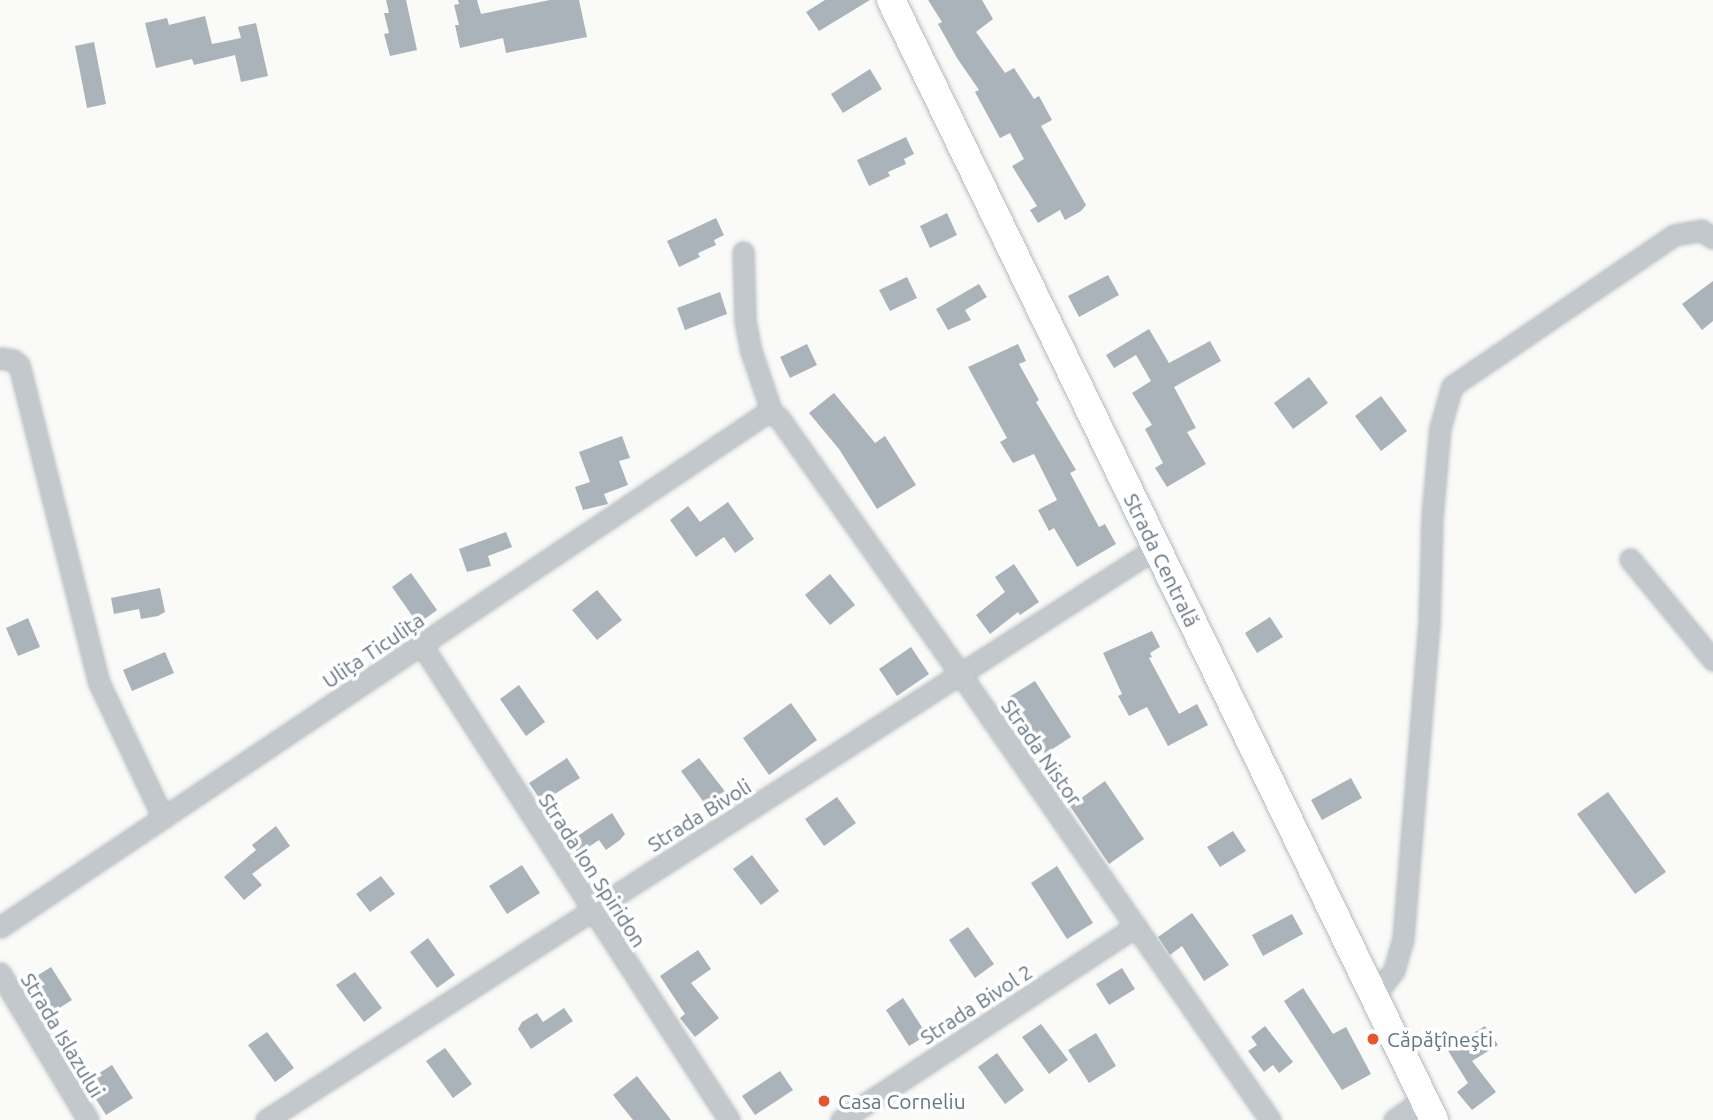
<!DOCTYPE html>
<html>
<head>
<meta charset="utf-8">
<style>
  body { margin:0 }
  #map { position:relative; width:1713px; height:1120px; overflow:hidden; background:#fafaf8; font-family:Ubuntu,sans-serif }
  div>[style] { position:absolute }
  .building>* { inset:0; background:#aab3b9 }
  .roads { filter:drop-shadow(0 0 2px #b3babf) drop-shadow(0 0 2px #b3babf) }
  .street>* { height:19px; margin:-9.5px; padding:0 9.5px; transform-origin:9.5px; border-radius:9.5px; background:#c3c8cc }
  .secondary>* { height:28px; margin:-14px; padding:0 14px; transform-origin:14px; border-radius:14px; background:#fff }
  .dots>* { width:19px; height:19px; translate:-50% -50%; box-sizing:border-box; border:4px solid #fff; border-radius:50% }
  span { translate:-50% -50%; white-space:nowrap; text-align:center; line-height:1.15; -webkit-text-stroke:7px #fff; paint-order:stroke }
  .street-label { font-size:21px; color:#657683 }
  .poi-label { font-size:21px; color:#657683 }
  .left { translate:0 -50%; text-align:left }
</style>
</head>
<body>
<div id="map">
  <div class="building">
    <i style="clip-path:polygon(386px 0,406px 0,417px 50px,390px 56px,384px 34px,389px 33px,384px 13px,389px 13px)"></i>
    <i style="clip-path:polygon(458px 0,477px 0,481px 14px,550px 0,579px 0,587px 37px,506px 53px,503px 38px,460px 48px,455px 25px,459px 25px,454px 5px,459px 4px)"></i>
    <i style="clip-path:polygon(825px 0,870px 0,819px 31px,806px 12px)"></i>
    <i style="clip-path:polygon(928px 0,982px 0,993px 19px,976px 32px,1005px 73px,1014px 68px,1034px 99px,1039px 96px,1052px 120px,1041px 126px,1086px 205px,1081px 211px,1065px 220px,1060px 210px,1038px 223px,1030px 210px,1037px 206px,1012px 166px,1024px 159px,1010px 133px,1000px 138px,975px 92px,979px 90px,957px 58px,938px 24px,942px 22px)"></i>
    <i style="clip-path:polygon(205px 16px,212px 44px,241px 38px,238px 27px,256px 23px,268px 76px,241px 82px,235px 55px,194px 65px,192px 59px,156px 68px,145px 23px,167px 18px,169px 25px)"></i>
    <i style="clip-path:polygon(94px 42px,106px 104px,87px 108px,75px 46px)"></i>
    <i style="clip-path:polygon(870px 69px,882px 89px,843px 113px,831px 94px)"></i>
    <i style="clip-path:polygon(906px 137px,914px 154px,904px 159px,906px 164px,888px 172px,890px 176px,869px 186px,857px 160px)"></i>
    <i style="clip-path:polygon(947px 213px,957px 235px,930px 248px,920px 226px)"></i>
    <i style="clip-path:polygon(716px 218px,724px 235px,714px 240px,716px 245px,698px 253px,700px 257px,679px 267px,667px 241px)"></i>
    <i style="clip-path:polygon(1108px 275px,1119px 295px,1079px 317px,1068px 296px)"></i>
    <i style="clip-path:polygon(907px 277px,917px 298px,890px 311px,879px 290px)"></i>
    <i style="clip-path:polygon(1713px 281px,1713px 321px,1702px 330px,1682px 304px)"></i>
    <i style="clip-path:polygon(979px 284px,987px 297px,965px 310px,971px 320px,948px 330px,936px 309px)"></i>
    <i style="clip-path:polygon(720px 292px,727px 314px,685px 330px,677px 308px)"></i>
    <i style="clip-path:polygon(1149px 329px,1169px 363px,1210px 341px,1221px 361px,1174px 387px,1196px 428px,1187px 432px,1206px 464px,1167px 487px,1155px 468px,1163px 463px,1145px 429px,1152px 425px,1132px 393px,1151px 381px,1136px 355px,1114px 368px,1106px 355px)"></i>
    <i style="clip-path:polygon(807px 344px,817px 365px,790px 378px,780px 357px)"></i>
    <i style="clip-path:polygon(1018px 344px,1026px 361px,1019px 364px,1039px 400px,1036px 402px,1076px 470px,1070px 473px,1099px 527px,1105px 524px,1116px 544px,1077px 567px,1054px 528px,1049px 531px,1038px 510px,1057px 500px,1034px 454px,1013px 463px,1000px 442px,1007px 438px,968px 367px)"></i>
    <i style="clip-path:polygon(1309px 377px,1328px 403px,1293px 429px,1274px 403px)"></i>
    <i style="clip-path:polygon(834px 393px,875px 443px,885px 436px,916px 485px,877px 509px,839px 449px,809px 413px)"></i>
    <i style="clip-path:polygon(1381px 396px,1407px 431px,1381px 451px,1355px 416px)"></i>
    <i style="clip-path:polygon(622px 436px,630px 458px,619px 461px,628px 485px,604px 494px,608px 504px,583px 510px,575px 487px,590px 482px,579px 452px)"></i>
    <i style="clip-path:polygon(728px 502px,754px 539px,735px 553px,724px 537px,696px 557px,670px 520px,688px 506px,700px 522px)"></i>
    <i style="clip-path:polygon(506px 532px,512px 547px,488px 556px,491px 566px,467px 572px,459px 549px)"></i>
    <i style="clip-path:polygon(1014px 564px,1039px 602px,1020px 615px,1018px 612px,990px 634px,976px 615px,1005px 592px,995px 577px)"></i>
    <i style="clip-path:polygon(411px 573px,437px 610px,418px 624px,392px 587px)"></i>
    <i style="clip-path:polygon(830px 574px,855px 605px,830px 625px,805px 595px)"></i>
    <i style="clip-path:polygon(160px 588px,165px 612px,158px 616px,141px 619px,139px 609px,114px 614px,111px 598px)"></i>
    <i style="clip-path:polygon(597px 590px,622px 620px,597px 640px,572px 610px)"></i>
    <i style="clip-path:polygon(1270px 617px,1283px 637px,1257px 653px,1245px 633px)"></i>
    <i style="clip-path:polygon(28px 618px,40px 647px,18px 656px,6px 628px)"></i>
    <i style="clip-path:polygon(1152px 631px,1160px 647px,1150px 653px,1152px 657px,1149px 658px,1179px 714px,1197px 704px,1208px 725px,1168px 746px,1147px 707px,1129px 716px,1118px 696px,1122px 694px,1103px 653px)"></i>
    <i style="clip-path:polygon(911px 647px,929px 674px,897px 696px,879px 669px)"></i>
    <i style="clip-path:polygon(165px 652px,174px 673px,132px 691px,123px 670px)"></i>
    <i style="clip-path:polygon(1035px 681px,1071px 737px,1045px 754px,1009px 697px)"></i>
    <i style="clip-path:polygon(519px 685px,545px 722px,526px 736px,500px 699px)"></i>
    <i style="clip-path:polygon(791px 703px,817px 740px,769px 775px,743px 738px)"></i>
    <i style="clip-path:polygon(567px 758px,580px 778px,542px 802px,529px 783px)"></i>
    <i style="clip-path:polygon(699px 758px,727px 794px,708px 808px,681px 771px)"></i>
    <i style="clip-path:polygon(1351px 778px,1362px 798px,1322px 820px,1311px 800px)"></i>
    <i style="clip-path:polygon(1105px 781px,1144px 839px,1109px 864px,1070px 806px)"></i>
    <i style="clip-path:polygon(1608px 792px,1666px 872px,1635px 894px,1577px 814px)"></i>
    <i style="clip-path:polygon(837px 797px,856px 823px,824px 846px,805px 819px)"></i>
    <i style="clip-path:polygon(612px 813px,625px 834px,620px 840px,606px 850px,599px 840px,578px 854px,570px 841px)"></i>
    <i style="clip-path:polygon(276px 826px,290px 846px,252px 874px,262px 885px,244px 900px,224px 877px,256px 850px,252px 845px)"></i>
    <i style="clip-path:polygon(1233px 831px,1246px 851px,1220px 867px,1207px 847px)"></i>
    <i style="clip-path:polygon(752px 855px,779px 891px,761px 905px,733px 869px)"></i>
    <i style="clip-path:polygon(522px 865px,540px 893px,507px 914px,489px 886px)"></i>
    <i style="clip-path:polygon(1057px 866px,1093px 923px,1067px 939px,1031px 883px)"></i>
    <i style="clip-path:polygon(381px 876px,395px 894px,370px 912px,356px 894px)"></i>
    <i style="clip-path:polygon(1192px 913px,1229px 965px,1204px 981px,1182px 946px,1170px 955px,1158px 937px)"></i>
    <i style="clip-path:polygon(1292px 914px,1303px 934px,1263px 956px,1252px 935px)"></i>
    <i style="clip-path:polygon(968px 927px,994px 964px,975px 978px,949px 940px)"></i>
    <i style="clip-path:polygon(428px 938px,455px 975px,437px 988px,410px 952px)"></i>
    <i style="clip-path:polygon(698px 950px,711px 969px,691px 983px,719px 1018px,695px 1037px,680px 1018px,685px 1014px,660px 976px)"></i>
    <i style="clip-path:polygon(51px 967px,72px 1000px,45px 1017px,24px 984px)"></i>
    <i style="clip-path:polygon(1122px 968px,1135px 989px,1109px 1005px,1096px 984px)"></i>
    <i style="clip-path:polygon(355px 972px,382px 1008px,364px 1022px,336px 985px)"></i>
    <i style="clip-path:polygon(1303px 988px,1333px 1034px,1346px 1027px,1371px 1074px,1342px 1090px,1284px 1001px)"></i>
    <i style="clip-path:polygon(903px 998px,927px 1035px,909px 1046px,886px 1010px)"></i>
    <i style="clip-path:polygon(564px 1008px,573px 1021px,531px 1049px,518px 1029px,522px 1022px,537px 1013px,543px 1022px)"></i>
    <i style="clip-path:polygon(1041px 1024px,1068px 1060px,1049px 1074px,1022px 1037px)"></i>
    <i style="clip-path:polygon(1265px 1026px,1293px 1062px,1279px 1073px,1273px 1065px,1264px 1072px,1248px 1051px,1257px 1045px,1251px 1037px)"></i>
    <i style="clip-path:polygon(1485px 1026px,1498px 1045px,1472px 1061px,1496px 1092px,1472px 1110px,1457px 1092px,1468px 1083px,1447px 1049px)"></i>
    <i style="clip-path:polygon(267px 1032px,294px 1068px,275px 1082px,248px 1045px)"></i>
    <i style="clip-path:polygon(1096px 1033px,1116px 1066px,1089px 1083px,1068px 1050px)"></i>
    <i style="clip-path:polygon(445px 1048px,472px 1084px,453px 1098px,426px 1061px)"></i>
    <i style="clip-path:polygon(997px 1053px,1024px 1090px,1005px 1104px,978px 1067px)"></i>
    <i style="clip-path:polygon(112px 1065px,133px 1098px,106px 1115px,85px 1082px)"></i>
    <i style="clip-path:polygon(780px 1071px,793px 1090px,755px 1115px,742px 1096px)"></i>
    <i style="clip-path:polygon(637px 1076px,671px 1120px,633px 1120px,613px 1095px)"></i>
  </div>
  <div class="roads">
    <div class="street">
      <i style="left:743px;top:252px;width:69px;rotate:88.3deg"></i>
      <i style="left:745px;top:321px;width:31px;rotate:79deg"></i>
      <i style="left:751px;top:351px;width:65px;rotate:71.3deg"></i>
      <i style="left:772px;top:413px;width:9px;rotate:36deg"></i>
      <i style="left:779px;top:418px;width:315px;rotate:54.7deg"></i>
      <i style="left:961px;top:675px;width:542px;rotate:55.22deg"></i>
      <i style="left:0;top:358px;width:13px;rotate:9deg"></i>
      <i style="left:13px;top:360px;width:8px;rotate:40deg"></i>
      <i style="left:19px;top:365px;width:328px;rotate:75.9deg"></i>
      <i style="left:99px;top:683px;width:149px;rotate:64.6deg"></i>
      <i style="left:1630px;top:559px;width:131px;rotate:50.6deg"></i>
      <i style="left:421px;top:644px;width:567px;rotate:57.09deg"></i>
      <i style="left:0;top:927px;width:921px;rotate:-33.85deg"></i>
      <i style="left:765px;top:414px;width:7px;rotate:-8deg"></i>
      <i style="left:0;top:973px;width:171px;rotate:59.1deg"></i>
      <i style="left:1374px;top:996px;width:33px;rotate:-52deg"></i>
      <i style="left:1394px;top:970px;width:32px;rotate:-74deg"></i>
      <i style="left:1403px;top:939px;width:315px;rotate:-85.3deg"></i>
      <i style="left:1429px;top:625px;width:108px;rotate:-88.4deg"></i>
      <i style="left:1432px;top:517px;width:89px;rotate:-84.9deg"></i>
      <i style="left:1440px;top:428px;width:44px;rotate:-74.1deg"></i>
      <i style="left:1452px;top:386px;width:268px;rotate:-34.2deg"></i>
      <i style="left:1674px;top:235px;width:27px;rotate:-10deg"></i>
      <i style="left:1701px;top:230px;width:14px;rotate:34deg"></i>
      <i style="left:266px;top:1120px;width:1058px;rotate:-32.73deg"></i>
      <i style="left:841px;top:1120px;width:353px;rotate:-33.3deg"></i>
      <i style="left:1394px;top:1120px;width:37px;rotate:-35deg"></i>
    </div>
    <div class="secondary">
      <i style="left:891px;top:0;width:1245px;rotate:64.13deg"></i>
    </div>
  </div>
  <div class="dots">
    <i style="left:1373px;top:1039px;background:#e4572e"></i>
    <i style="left:824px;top:1101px;background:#e4572e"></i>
  </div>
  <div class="street-label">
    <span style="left:1162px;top:560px;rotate:64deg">Strada Centrală</span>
    <span style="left:373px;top:650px;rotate:-34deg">Ulița Ticulița</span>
    <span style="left:1042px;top:752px;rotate:55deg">Strada Nistor</span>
    <span style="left:699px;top:815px;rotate:-32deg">Strada Bivoli</span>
    <span style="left:593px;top:870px;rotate:57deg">Strada Ion Spiridon</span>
    <span style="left:976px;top:1004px;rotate:-33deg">Strada Bivol 2</span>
    <span style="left:63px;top:1035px;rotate:59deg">Strada Islazului</span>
  </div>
  <div class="poi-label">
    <span class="left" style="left:1387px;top:1039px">Căpăţîneşti</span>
    <span class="left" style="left:838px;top:1101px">Casa Corneliu</span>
  </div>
</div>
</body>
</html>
